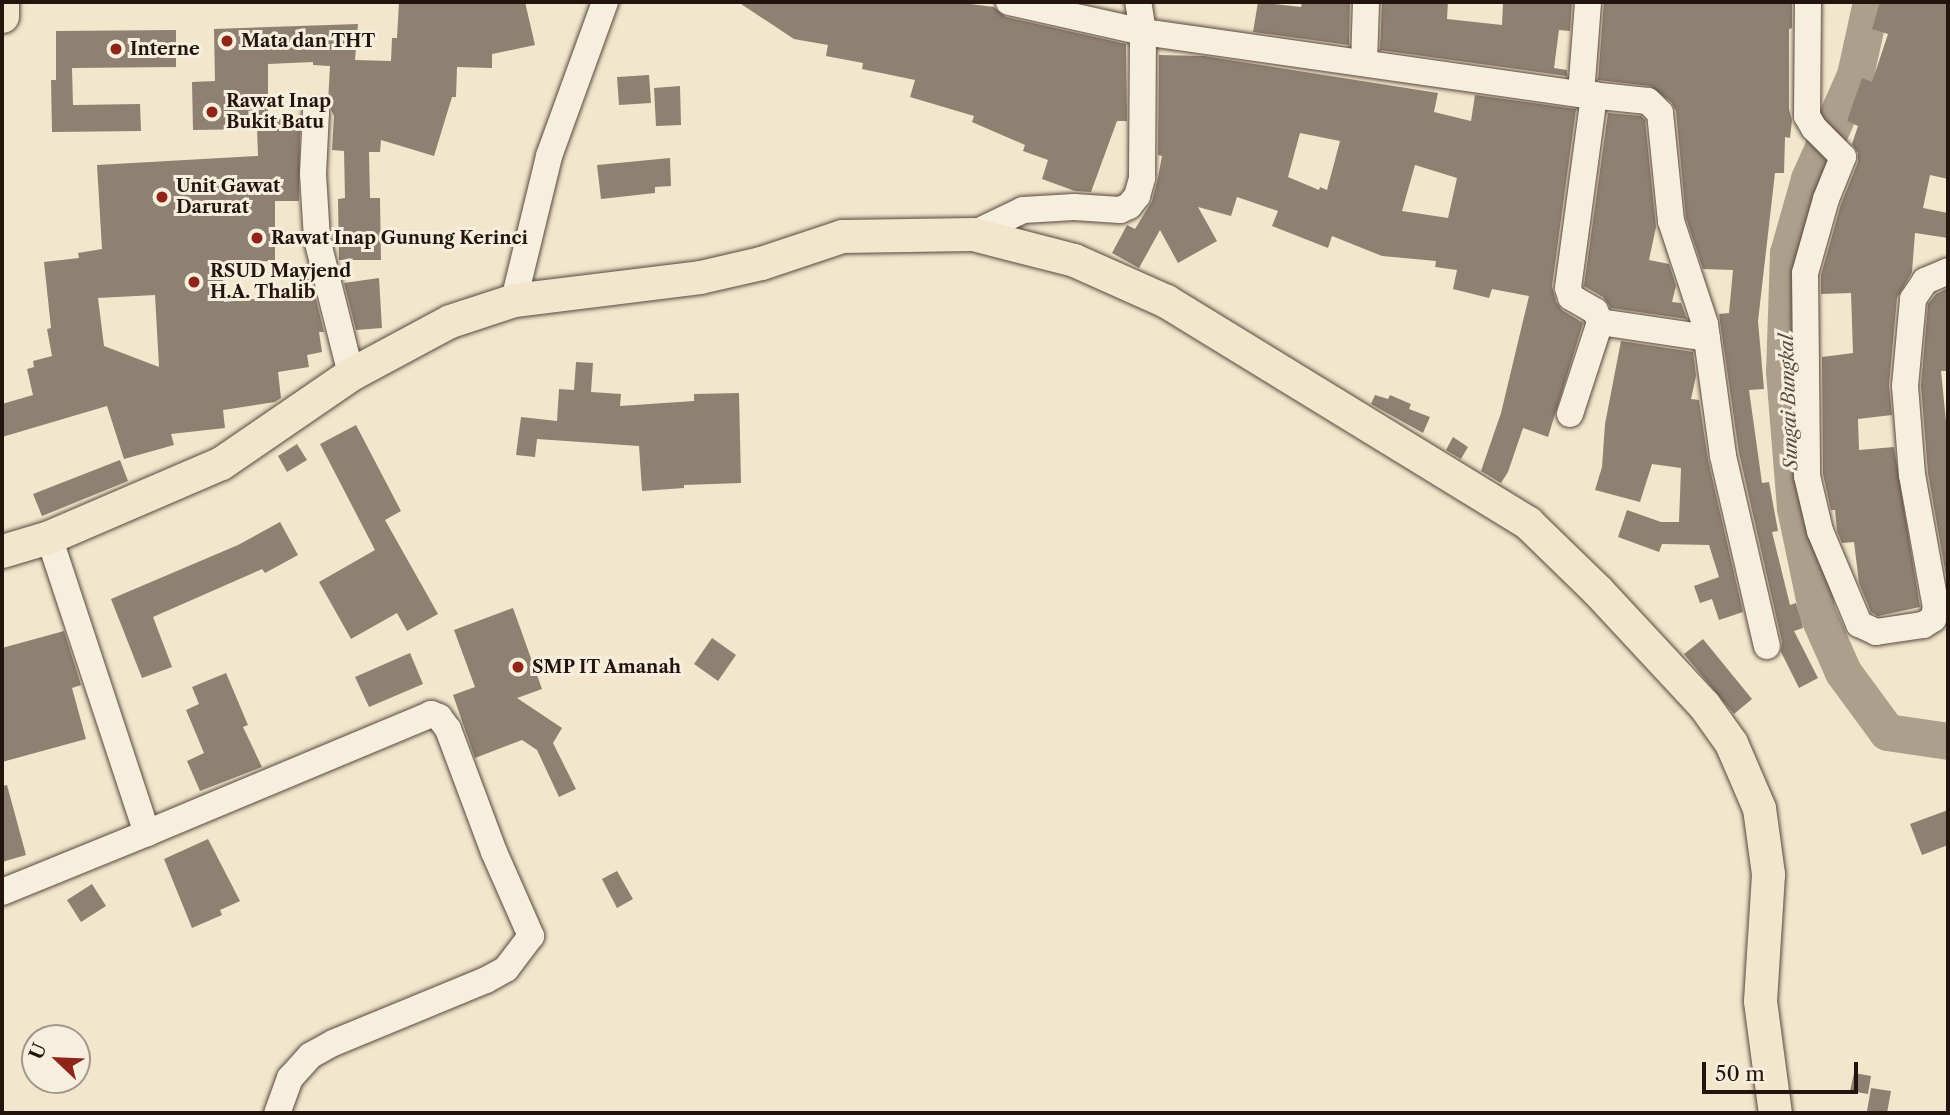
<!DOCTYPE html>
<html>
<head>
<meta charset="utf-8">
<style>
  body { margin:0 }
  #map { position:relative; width:1950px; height:1115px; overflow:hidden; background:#f2e6cc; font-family:"Libre Caslon Text",serif }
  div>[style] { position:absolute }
  .river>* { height:37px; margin:-18.5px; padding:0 18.5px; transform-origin:18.5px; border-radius:18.5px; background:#ac9f8b }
  .building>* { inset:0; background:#8f8171 }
  .roads { filter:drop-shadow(0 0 2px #58483e) drop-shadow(0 0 2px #58483e) }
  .minor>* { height:26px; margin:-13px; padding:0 13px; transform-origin:13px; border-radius:13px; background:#f7efde }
  .major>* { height:33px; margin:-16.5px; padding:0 16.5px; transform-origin:16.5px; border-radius:16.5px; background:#f2e6cc }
  .dots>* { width:19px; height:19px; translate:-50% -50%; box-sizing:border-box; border:4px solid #f7efde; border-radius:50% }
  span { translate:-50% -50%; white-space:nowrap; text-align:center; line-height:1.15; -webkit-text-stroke:6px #f7efde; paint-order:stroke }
  .poi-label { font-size:18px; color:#24140e; font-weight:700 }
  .left { translate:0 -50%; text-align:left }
  .water-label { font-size:19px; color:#5a4c40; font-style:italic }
  .frame { position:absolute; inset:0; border:4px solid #24140e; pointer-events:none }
  .north { position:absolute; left:21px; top:1024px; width:70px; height:70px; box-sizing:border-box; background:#f7efde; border:2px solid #a3978b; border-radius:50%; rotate:293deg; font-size:19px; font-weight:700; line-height:28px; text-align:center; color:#24140e }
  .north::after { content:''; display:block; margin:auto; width:24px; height:32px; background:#8f2418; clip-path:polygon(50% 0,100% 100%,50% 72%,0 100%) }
  .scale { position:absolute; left:1702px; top:1062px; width:156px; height:32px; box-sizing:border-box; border:4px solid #24140e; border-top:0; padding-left:9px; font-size:21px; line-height:24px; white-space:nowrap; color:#24140e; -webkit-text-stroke:5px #f7efde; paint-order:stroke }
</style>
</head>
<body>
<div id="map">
  <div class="river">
    <i style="left:1871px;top:2px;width:75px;rotate:102.4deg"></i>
    <i style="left:1855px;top:75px;width:114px;rotate:113.9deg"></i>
    <i style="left:1809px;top:179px;width:77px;rotate:105.8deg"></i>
    <i style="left:1788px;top:253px;width:118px;rotate:91.9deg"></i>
    <i style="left:1784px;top:371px;width:137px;rotate:85.4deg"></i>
    <i style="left:1795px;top:508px;width:107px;rotate:78.2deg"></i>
    <i style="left:1817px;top:613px;width:64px;rotate:66.2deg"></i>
    <i style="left:1843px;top:672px;width:74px;rotate:53.7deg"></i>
    <i style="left:1887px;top:732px;width:62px;rotate:8.4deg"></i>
  </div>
  <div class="building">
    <i style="clip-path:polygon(evenodd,399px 2px,525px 2px,535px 45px,492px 54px,492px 68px,457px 67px,456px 97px,452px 97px,434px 156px,381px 140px,380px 152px,369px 152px,370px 198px,380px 198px,381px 260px,339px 260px,338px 199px,345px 198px,344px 151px,332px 150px,334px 116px,328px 103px,330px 66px,313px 65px,313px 62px,268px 64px,268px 118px,300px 119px,299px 201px,275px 201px,275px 261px,222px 262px,224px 302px,283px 296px,283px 291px,313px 287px,324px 332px,319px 332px,322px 352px,307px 355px,309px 367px,278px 372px,281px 398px,275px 402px,223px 410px,225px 428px,171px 434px,174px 445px,124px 459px,107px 406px,2px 437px,2px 404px,33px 395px,27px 369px,34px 367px,33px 361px,52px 356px,47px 329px,51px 328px,44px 262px,79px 258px,78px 253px,102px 249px,97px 165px,258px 156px,257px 129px,193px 130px,192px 82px,215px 81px,214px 29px,358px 24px,355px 60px,391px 61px,392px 38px,397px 38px,399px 2px,155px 295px,159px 367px,104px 346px,98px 298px,155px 295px)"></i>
    <i style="clip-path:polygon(738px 2px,955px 2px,994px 7px,1006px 17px,1126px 44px,1127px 121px,1117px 121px,1091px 192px,1075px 191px,1042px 179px,1048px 160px,1023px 151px,1025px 145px,972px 122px,974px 116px,910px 97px,915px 80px,862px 69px,863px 63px,826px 56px,828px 45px,794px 39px)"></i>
    <i style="clip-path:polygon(1258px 2px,1301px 7px,1302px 2px,1350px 2px,1349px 45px,1253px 32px)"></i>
    <i style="clip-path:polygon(1382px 2px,1448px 2px,1447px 19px,1502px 25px,1503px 2px,1572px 2px,1570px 31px,1559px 30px,1554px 68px,1567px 70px,1567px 76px,1380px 50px)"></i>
    <i style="clip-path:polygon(1604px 2px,1792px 2px,1792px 28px,1789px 29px,1789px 109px,1792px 120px,1790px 138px,1785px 137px,1784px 173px,1775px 173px,1758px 321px,1764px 389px,1749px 390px,1762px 483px,1769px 482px,1778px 531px,1772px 532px,1790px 605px,1796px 603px,1803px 628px,1794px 631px,1818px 678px,1799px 688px,1781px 652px,1782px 642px,1739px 453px,1719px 314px,1729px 313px,1733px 270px,1703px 269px,1686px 218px,1676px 111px,1671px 102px,1650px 86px,1598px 80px)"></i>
    <i style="clip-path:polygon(1880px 2px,1948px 2px,1948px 179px,1930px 175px,1923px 208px,1948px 213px,1948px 238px,1915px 233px,1912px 272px,1897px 298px,1889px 385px,1892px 415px,1858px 419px,1859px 450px,1894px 447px,1920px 607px,1878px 616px,1871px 612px,1859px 583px,1854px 542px,1842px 543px,1837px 531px,1835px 510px,1831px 510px,1823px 474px,1822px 357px,1853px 353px,1851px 293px,1821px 294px,1821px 275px,1841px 204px,1858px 162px,1858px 153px,1852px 144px,1858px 126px,1847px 121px,1862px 78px,1872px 82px,1888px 34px,1872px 29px)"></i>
    <i style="clip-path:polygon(176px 30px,176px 67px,72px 68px,73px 105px,140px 104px,141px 131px,52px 132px,51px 80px,56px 80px,56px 31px)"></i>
    <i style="clip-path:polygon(evenodd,1159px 55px,1204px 56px,1438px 93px,1434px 112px,1471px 121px,1475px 95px,1576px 109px,1552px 286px,1556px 302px,1562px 310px,1583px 323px,1548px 437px,1523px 428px,1508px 472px,1501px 483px,1481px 471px,1501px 413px,1529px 296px,1492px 289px,1489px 298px,1453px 289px,1457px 270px,1435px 267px,1436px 261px,1382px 256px,1332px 236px,1328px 248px,1272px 226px,1278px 211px,1237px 197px,1231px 216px,1198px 207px,1217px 241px,1178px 263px,1160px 230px,1139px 268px,1112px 253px,1127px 225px,1135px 229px,1152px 201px,1157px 182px,1162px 156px,1158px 155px,1159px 55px,1300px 133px,1340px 141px,1327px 190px,1320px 187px,1319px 190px,1288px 177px,1300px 133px,1159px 55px,1415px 165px,1457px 178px,1448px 218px,1402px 211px,1415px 165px)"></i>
    <i style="clip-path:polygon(649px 75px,651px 103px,619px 105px,617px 77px)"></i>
    <i style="clip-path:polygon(680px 86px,681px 125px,656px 126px,654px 88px)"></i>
    <i style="clip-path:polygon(1608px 113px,1641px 116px,1645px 120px,1656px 227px,1649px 260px,1669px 264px,1676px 286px,1672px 302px,1681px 303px,1687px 319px,1611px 308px,1603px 297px,1584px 286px)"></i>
    <i style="clip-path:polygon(670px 158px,671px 186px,655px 187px,655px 193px,601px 199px,597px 165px)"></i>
    <i style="clip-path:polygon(379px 278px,382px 328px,356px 330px,344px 283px)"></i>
    <i style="clip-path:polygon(1948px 288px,1948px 371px,1941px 371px,1948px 441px,1948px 587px,1928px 473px,1921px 386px,1928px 304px,1936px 294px)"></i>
    <i style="clip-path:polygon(1621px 341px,1693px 352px,1696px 376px,1691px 399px,1699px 400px,1708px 460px,1743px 612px,1719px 620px,1712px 599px,1700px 603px,1694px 586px,1719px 577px,1709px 545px,1662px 544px,1659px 552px,1618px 537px,1627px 510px,1661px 522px,1679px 522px,1681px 468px,1652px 464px,1640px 502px,1595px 490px,1602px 467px,1605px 424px)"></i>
    <i style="clip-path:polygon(576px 362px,593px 363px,591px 392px,621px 394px,620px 406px,694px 401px,694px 394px,739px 393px,741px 483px,684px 485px,684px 488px,642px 491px,639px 446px,537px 439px,535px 457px,516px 455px,521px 417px,557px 421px,559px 389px,574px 390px)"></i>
    <i style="clip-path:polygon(1375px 395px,1388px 399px,1390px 395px,1411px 404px,1409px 409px,1430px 417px,1423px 433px,1371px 404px)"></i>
    <i style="clip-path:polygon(356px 425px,401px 511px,385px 520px,438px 614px,407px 631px,397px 613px,351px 639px,319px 582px,375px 550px,320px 444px)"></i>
    <i style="clip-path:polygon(1453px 437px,1468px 447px,1461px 459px,1446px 450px)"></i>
    <i style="clip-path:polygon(297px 444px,307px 460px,287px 472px,278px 456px)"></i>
    <i style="clip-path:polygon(120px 460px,128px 481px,42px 516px,33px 494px)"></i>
    <i style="clip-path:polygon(280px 522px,298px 555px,265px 573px,262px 569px,153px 617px,172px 667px,142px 678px,111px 599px,238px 545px)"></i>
    <i style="clip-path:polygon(513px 608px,542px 689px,517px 698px,562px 728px,553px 743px,576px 789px,559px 797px,537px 750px,522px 740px,475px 758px,453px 695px,475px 687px,454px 630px)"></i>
    <i style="clip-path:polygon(64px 631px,81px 685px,72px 688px,86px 739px,2px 762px,2px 648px)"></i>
    <i style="clip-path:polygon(712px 638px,736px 655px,718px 681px,694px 664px)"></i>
    <i style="clip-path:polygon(1703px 639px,1752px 699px,1734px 714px,1684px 654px)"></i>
    <i style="clip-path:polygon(410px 653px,423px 684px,369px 707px,355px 677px)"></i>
    <i style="clip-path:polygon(226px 673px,248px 725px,243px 727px,262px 767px,200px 791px,187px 761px,204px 753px,186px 710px,199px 704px,192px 687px)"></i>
    <i style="clip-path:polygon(7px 785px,26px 855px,2px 862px,2px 786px)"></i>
    <i style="clip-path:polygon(1948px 810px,1948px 845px,1922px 855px,1910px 824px)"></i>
    <i style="clip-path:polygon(208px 839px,240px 901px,220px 910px,222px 915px,192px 928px,164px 859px)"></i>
    <i style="clip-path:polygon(617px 871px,633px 899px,617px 908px,602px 879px)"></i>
    <i style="clip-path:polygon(92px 884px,106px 906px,81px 922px,67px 900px)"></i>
    <i style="clip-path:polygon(1854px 1073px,1871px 1076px,1868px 1094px,1850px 1091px)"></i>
    <i style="clip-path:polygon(1871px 1088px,1891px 1091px,1887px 1113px,1867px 1111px)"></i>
  </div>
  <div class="roads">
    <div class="minor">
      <i style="left:1009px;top:2px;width:137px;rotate:12.6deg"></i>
      <i style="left:1143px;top:32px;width:442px;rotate:8.1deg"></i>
      <i style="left:1581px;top:94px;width:92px;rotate:-85.6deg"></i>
      <i style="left:1808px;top:2px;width:114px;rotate:90.5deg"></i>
      <i style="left:1807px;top:116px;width:14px;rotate:60deg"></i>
      <i style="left:1814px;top:128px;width:41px;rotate:45deg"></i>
      <i style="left:1843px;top:157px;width:45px;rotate:112deg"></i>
      <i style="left:1826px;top:199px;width:77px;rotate:105.8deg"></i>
      <i style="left:1805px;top:273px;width:203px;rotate:89.4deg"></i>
      <i style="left:1807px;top:476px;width:57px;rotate:76.7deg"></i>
      <i style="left:1820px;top:531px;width:101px;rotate:67.2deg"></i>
      <i style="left:1859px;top:624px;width:19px;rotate:25deg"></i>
      <i style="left:1876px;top:632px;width:48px;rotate:-8.5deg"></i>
      <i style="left:1923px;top:625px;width:12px;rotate:-31deg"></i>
      <i style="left:1933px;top:619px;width:11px;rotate:-75deg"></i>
      <i style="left:1936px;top:608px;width:135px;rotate:-100.2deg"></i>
      <i style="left:1912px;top:475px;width:89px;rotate:-94.5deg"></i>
      <i style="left:1905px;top:386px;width:87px;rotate:-84.7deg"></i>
      <i style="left:1913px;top:299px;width:22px;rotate:-56deg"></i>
      <i style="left:1925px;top:281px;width:25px;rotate:-23deg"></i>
      <i style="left:1364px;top:63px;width:61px;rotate:-88.1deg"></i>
      <i style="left:1581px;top:94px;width:67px;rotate:6deg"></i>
      <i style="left:1648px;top:101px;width:17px;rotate:45deg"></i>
      <i style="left:1660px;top:113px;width:109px;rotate:84.2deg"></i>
      <i style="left:1671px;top:221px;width:108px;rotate:71.7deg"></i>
      <i style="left:1705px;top:324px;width:133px;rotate:82.2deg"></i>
      <i style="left:1723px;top:456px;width:195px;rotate:77deg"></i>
      <i style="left:316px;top:112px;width:62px;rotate:92.8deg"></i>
      <i style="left:313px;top:174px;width:65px;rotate:86.5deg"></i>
      <i style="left:317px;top:239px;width:139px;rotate:75.9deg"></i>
      <i style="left:973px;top:234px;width:55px;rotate:-25.6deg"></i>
      <i style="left:1023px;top:210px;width:51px;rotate:-3.4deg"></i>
      <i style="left:1074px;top:207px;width:46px;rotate:3.7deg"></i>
      <i style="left:1120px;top:210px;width:10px;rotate:-24deg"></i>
      <i style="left:1129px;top:206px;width:13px;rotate:-51deg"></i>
      <i style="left:1137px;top:196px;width:19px;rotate:-74deg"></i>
      <i style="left:1142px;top:178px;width:146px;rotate:-89.6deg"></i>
      <i style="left:1143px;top:32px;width:30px;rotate:-99deg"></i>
      <i style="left:514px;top:300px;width:148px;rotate:-76.3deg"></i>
      <i style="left:549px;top:156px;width:164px;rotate:-70deg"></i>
      <i style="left:1600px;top:322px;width:108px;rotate:8.5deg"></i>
      <i style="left:1570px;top:414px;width:97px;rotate:-71.9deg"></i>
      <i style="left:1600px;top:322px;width:12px;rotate:-114deg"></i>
      <i style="left:1595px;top:311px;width:28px;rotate:-150deg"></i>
      <i style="left:1571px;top:297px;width:9px;rotate:-108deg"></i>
      <i style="left:1568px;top:288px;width:195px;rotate:-82.3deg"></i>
      <i style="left:49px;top:537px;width:312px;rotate:71.7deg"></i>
      <i style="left:147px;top:833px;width:308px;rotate:-22.7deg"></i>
      <i style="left:431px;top:714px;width:9px;rotate:21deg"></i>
      <i style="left:439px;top:717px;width:15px;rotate:53deg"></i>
      <i style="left:448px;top:729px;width:131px;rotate:69.5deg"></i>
      <i style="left:494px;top:852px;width:92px;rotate:66.2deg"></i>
      <i style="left:531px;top:936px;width:41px;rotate:127.1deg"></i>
      <i style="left:506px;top:969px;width:23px;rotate:151deg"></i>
      <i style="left:486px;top:980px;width:165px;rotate:157.6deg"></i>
      <i style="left:333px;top:1043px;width:26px;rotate:151deg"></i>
      <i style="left:310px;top:1056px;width:30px;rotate:132deg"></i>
      <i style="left:290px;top:1078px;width:37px;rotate:110deg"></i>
      <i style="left:2px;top:892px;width:157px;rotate:-22.1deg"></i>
    </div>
    <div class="major">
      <i style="left:2px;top:2px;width:14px;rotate:90deg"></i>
      <i style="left:2px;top:551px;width:49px;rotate:-16.6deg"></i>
      <i style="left:49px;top:537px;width:187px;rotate:-23.3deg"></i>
      <i style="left:221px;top:463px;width:158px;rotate:-34.4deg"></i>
      <i style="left:351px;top:374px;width:112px;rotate:-28.2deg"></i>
      <i style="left:450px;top:321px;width:67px;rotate:-18.2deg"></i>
      <i style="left:514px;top:300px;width:187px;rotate:-7deg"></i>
      <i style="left:700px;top:277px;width:63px;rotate:-12.9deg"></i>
      <i style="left:761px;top:263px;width:85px;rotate:-18.4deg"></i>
      <i style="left:842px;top:236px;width:131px;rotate:-0.9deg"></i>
      <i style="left:973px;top:234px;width:104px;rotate:14.4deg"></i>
      <i style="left:1074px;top:260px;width:101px;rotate:24deg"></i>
      <i style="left:1166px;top:301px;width:425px;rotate:31.5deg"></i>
      <i style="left:1528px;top:523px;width:96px;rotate:44.2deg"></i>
      <i style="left:1597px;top:590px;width:157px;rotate:47.1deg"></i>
      <i style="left:1704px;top:705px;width:47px;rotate:54.6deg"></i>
      <i style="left:1731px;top:743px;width:71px;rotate:66.7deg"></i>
      <i style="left:1759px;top:808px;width:67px;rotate:82.2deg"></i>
      <i style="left:1768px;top:874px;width:127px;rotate:93.6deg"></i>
      <i style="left:1760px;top:1001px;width:113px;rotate:82.4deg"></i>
    </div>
  </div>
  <div class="dots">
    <i style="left:227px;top:41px;background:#8f2418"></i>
    <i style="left:116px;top:49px;background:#8f2418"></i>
    <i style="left:212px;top:112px;background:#8f2418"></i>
    <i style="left:162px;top:197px;background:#8f2418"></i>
    <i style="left:257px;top:238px;background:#8f2418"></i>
    <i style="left:194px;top:282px;background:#8f2418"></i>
    <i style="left:518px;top:667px;background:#8f2418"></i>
  </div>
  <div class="poi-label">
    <span class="left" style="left:241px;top:41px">Mata dan THT</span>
    <span class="left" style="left:130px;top:49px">Interne</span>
    <span class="left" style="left:226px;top:112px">Rawat Inap<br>Bukit Batu</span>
    <span class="left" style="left:176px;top:197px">Unit Gawat<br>Darurat</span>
    <span class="left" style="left:271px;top:238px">Rawat Inap Gunung Kerinci</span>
    <span class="left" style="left:210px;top:282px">RSUD Mayjend<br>H.A. Thalib</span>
    <span class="left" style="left:532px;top:667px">SMP IT Amanah</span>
  </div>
  <div class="water-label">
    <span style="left:1789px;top:402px;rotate:-92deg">Sungai Bungkal</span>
  </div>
  <div class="frame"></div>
  <div class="north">U</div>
  <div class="scale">50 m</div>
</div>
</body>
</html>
